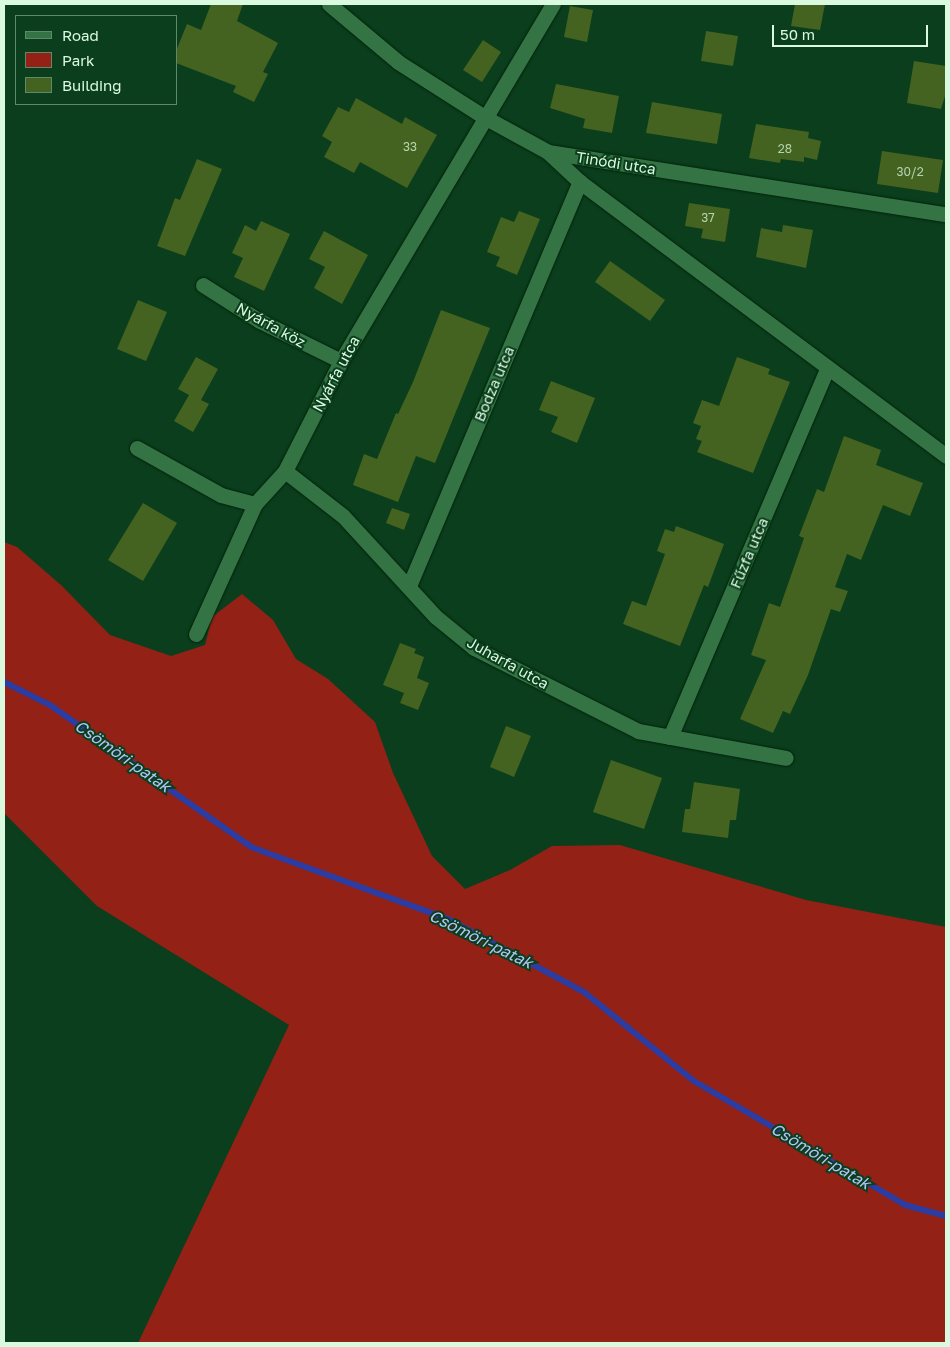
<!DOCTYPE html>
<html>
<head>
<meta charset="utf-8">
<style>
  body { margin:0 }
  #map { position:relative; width:950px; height:1347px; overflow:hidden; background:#0b3e1c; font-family:"Golos Text",sans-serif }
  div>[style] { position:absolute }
  .green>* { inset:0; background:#932116 }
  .stream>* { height:6px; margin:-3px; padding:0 3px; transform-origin:3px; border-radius:3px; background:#2b3ca3 }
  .building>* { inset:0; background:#446220 }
  .roads { filter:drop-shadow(0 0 1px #01220b) drop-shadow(0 0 1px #01220b) }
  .minor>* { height:15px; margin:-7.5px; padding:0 7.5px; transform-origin:7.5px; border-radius:7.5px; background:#347444 }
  span { translate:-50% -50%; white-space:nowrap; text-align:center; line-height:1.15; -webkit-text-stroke:4px #0b3e1c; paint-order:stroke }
  .number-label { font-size:12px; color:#b4d4af }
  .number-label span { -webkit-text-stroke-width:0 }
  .street-label { font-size:15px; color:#dafadf }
  .water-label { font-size:16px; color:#b2c4fa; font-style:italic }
  .frame { position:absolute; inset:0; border:5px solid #dafadf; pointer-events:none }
  .legend { position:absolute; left:15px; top:15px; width:162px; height:90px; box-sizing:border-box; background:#0b3e1c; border:1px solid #5e896a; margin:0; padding:6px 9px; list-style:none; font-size:15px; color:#dafadf }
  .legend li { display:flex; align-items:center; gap:10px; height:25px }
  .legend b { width:25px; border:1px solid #5e896a }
  .scale { position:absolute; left:772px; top:25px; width:156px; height:22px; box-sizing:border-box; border:2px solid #dafadf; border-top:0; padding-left:6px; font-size:15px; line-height:18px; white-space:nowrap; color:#dafadf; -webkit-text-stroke:4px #0b3e1c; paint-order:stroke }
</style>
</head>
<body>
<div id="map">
  <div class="green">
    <i style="clip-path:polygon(4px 542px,17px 547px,61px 585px,110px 635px,171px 656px,205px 645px,212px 617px,242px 594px,273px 620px,296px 659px,328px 679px,375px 722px,393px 773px,432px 856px,465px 889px,510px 870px,552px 846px,620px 845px,806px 900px,946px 927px,946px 1343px,138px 1343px,289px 1025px,97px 906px,4px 813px)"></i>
  </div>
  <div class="stream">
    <i style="left:4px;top:682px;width:51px;rotate:26.6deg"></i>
    <i style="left:50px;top:705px;width:246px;rotate:35.2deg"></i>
    <i style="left:251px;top:847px;width:210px;rotate:20.1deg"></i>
    <i style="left:448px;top:919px;width:154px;rotate:28.2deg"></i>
    <i style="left:584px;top:992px;width:141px;rotate:39deg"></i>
    <i style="left:694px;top:1081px;width:245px;rotate:30.4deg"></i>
    <i style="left:905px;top:1205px;width:42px;rotate:15deg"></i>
  </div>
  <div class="building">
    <i style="clip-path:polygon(211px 4px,243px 4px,237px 21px,278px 43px,263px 72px,268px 74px,254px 102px,233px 92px,236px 86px,176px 63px,176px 51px,187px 24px,201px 30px)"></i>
    <i style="clip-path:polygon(795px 4px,825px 4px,820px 30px,791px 26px)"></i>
    <i style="clip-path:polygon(570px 6px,593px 10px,587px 42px,564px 37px)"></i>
    <i style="clip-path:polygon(706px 31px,738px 36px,733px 66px,701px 61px)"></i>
    <i style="clip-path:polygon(483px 40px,501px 52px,482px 82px,463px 70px)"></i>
    <i style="clip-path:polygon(914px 61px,946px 66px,946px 93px,941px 109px,907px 103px)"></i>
    <i style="clip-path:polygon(556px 84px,619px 96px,612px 133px,583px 128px,585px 119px,550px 108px)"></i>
    <i style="clip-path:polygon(356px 98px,402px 124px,405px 117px,437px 135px,407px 188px,360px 162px,354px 173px,324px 157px,332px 142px,322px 136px,338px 107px,349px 112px)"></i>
    <i style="clip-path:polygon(652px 102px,722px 114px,717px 144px,646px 133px)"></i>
    <i style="clip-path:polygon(756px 124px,809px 132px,808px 138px,821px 141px,817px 160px,804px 157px,804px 162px,781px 159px,780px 163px,749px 158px)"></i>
    <i style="clip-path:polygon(882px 151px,943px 160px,938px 193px,877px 184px)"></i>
    <i style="clip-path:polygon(197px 159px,222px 169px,185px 256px,157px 246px,175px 198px,180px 200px)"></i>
    <i style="clip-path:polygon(689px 203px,730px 209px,725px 242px,701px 238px,703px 229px,685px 226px)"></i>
    <i style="clip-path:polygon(519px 211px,540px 219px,517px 275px,496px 266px,500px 257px,487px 252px,501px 217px,514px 222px)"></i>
    <i style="clip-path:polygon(261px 221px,290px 234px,264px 291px,234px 277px,243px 258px,232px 253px,245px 225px,256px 231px)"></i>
    <i style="clip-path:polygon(783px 225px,813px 230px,806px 268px,756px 257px,761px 228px,782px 232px)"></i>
    <i style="clip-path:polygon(324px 231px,368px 255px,342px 304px,314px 288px,325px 267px,309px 259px)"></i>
    <i style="clip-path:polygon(610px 261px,665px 300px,650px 321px,595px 282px)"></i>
    <i style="clip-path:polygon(138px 300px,167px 312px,146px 361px,117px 349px)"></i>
    <i style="clip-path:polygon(441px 310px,490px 328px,435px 463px,416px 456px,398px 502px,353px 485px,364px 454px,377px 459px,396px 413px,398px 414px,413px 382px)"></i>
    <i style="clip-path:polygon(196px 357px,218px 369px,201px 400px,209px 404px,193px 432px,174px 421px,189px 395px,178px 389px)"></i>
    <i style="clip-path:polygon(737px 357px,770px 369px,768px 374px,790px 382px,753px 473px,697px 452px,702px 441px,696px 439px,701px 426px,693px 423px,702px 400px,719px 406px)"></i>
    <i style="clip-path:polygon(551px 381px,595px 398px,577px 443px,551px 432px,558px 417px,539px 410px)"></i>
    <i style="clip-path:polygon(844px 436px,881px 450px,876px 465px,923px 483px,910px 516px,883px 505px,861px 560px,847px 554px,835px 587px,848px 591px,840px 612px,831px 609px,808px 675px,790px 714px,783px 711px,773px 733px,740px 719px,766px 660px,751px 655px,769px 603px,780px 607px,804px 538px,799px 536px,817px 489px,824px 492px)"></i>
    <i style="clip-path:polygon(143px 503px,177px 523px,143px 581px,108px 560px)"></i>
    <i style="clip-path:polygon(392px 508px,410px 514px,404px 530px,386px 523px)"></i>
    <i style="clip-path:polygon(676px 526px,724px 544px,708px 587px,704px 585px,680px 646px,623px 624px,632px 601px,646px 606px,665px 554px,657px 551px,665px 529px,674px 532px)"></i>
    <i style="clip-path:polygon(400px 643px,416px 649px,414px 653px,424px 657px,417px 678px,429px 683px,418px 710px,400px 703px,404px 693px,383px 685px)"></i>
    <i style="clip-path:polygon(506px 726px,531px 736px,514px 777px,490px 767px)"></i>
    <i style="clip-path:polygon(611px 760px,662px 778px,644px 829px,593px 812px)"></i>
    <i style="clip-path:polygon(694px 782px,740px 789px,736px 820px,730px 820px,728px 838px,682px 832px,685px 809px,690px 809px)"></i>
  </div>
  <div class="roads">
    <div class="minor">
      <i style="left:329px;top:4px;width:90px;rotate:40deg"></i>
      <i style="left:398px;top:62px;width:104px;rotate:32.5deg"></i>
      <i style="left:486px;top:118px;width:71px;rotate:28.7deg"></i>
      <i style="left:548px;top:152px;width:403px;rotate:8.9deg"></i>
      <i style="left:548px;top:152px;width:44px;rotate:43.2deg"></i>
      <i style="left:580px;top:182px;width:457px;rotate:36.8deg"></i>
      <i style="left:203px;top:285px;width:67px;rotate:32.3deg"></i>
      <i style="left:260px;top:321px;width:90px;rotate:26.3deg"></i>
      <i style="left:137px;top:448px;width:96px;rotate:29.2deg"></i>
      <i style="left:221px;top:495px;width:35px;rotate:15deg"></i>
      <i style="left:285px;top:471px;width:73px;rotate:37.8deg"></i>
      <i style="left:343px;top:516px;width:137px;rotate:47.4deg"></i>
      <i style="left:436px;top:617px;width:49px;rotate:39.2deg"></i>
      <i style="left:474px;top:648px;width:184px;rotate:26.8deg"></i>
      <i style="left:638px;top:731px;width:150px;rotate:10.3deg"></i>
      <i style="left:409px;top:586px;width:439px;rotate:-67.1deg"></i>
      <i style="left:196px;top:634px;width:143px;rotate:-65.6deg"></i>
      <i style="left:255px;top:504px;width:45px;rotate:-47.7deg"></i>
      <i style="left:285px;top:471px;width:123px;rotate:-63deg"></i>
      <i style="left:341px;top:361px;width:415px;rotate:-59.3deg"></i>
      <i style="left:670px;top:737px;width:400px;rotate:-66.9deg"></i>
    </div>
  </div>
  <div class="number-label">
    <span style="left:410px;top:147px">33</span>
    <span style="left:785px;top:149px">28</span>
    <span style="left:910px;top:172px">30/2</span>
    <span style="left:708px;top:218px">37</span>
  </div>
  <div class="street-label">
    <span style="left:616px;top:163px;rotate:9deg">Tinódi utca</span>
    <span style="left:271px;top:325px;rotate:29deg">Nyárfa köz</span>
    <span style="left:336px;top:374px;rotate:-62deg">Nyárfa utca</span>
    <span style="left:494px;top:384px;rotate:-67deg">Bodza utca</span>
    <span style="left:749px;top:553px;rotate:-67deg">Fűzfa utca</span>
    <span style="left:508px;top:663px;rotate:29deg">Juharfa utca</span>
  </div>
  <div class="water-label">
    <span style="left:123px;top:756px;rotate:35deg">Csömöri-patak</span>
    <span style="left:481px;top:939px;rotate:26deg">Csömöri-patak</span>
    <span style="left:821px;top:1156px;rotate:31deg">Csömöri-patak</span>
  </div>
  <div class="frame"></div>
  <ul class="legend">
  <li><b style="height:6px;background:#347444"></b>Road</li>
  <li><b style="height:14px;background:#932116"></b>Park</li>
  <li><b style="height:14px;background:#446220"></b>Building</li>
  </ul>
  <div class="scale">50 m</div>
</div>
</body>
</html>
